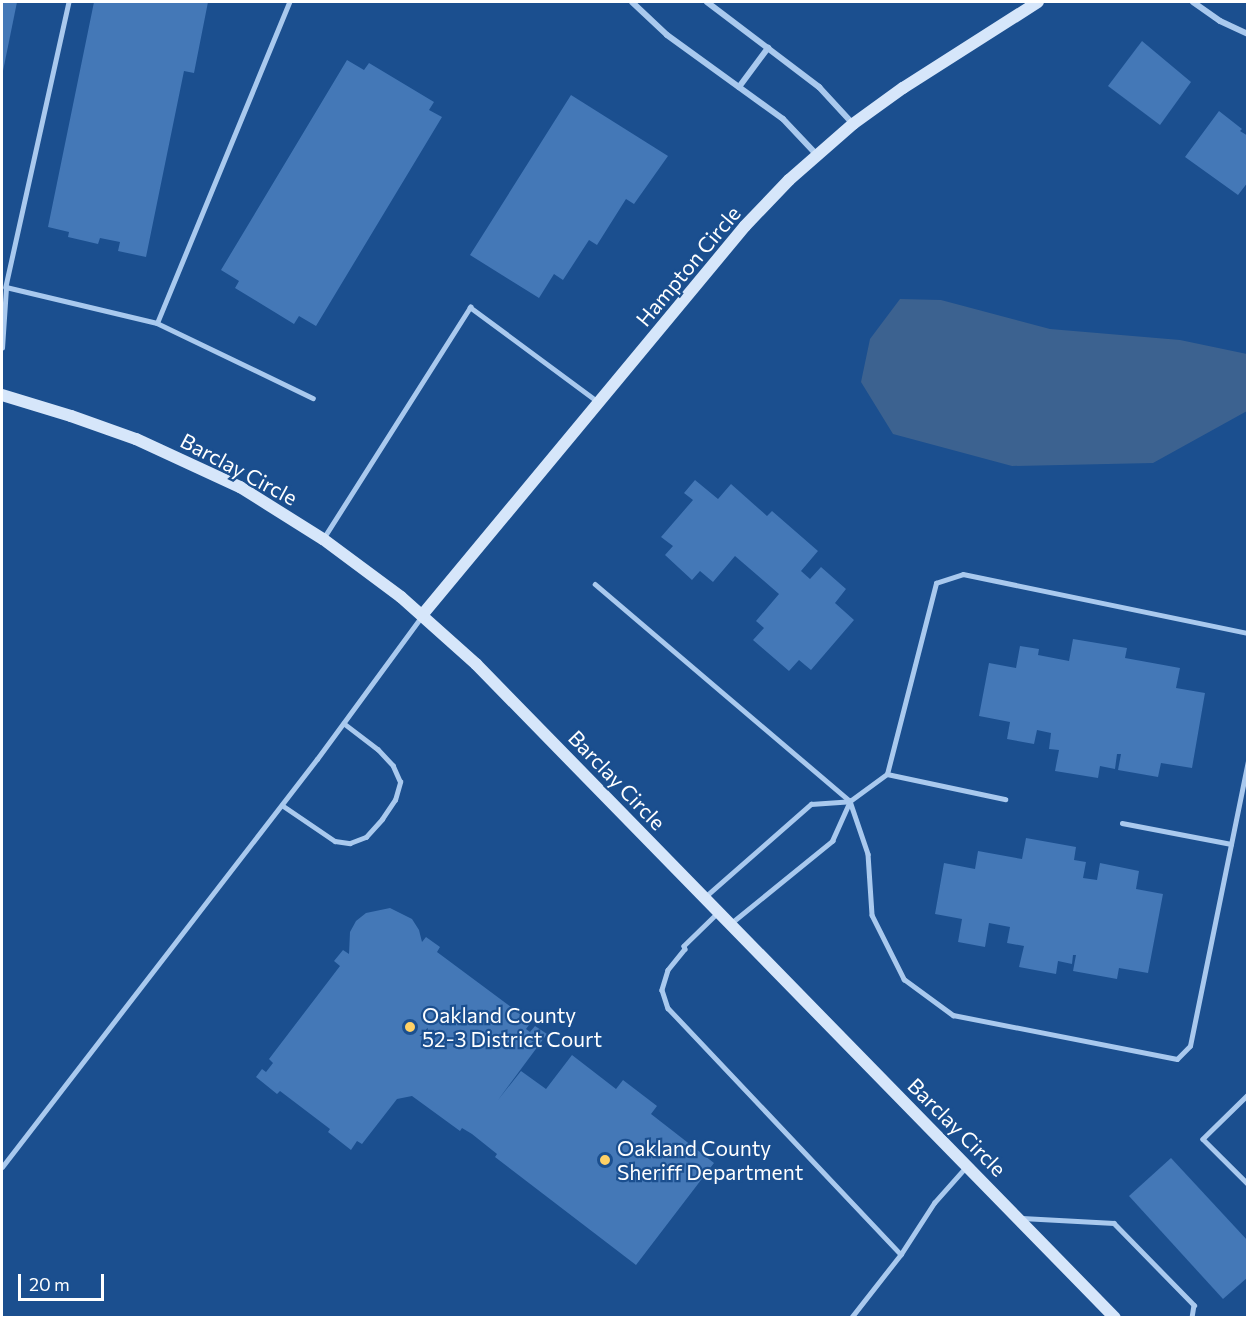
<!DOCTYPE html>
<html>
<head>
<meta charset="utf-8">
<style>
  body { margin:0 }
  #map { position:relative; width:1249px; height:1319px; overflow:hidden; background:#1b4f8f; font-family:Commissioner,sans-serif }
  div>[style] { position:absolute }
  .water>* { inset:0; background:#3c6290 }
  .building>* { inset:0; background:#4478b7 }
  .lane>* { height:4.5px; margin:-2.25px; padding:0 2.25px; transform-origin:2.25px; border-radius:2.25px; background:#a9c9ee }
  .street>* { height:6px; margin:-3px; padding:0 3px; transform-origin:3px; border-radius:3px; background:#a9c9ee }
  .secondary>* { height:12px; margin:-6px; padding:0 6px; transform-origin:6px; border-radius:6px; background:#d6e6fa }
  .dots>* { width:16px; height:16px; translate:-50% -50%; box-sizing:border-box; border:3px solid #1b4f8f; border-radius:50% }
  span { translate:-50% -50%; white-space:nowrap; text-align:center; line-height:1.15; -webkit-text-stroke:4.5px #1b4f8f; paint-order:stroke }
  .street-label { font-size:21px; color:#fff }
  .poi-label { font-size:21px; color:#fff }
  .left { translate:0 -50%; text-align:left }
  .frame { position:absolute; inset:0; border:3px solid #fff; pointer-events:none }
  .scale { position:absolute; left:18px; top:1274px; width:86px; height:27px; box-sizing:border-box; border:3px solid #fff; border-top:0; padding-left:8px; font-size:18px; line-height:21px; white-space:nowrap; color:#fff; -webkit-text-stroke:4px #1b4f8f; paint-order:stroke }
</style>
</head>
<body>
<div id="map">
  <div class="water">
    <i style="clip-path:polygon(900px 299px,941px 300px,1050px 329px,1180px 340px,1247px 354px,1247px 411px,1153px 463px,1012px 466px,893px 434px,861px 382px,870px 339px)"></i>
  </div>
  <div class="building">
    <i style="clip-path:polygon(2px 2px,17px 2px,3px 71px,2px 71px)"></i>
    <i style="clip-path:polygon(94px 2px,208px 2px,194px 73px,184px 71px,146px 257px,118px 251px,120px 242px,100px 238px,98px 244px,68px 237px,69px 232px,48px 227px)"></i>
    <i style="clip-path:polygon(1142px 41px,1191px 82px,1160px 125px,1108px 86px)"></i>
    <i style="clip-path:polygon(347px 60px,364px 70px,369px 63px,434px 102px,429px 110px,442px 117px,316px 326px,299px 316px,294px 324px,235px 288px,239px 281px,221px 270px)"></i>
    <i style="clip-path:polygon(571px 95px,668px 156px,634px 204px,626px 199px,597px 245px,589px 240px,563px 280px,554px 274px,539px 298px,470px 255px)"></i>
    <i style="clip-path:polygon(1219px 111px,1242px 129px,1240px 131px,1248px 136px,1248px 182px,1238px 195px,1185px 157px)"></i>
    <i style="clip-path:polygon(695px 480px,718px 499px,731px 484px,767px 516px,772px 511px,818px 551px,801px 571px,810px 579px,821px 567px,846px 589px,835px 603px,854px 620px,811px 670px,799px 660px,789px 671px,753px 640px,764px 628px,756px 621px,779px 594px,735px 556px,713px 582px,700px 571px,692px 580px,665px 555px,673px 546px,661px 537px,693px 500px,684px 493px)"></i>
    <i style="clip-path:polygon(1073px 639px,1127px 648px,1125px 658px,1180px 668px,1176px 688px,1205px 693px,1192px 768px,1161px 763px,1158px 777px,1118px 770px,1121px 754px,1117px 754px,1115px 769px,1100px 766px,1098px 778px,1055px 771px,1059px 750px,1049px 749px,1051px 733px,1037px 730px,1034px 744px,1007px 739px,1010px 722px,979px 716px,989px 663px,1016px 668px,1020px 646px,1039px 649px,1038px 655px,1069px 661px)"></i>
    <i style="clip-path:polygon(1026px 838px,1076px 847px,1074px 860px,1086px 862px,1083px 878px,1097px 880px,1100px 863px,1139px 871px,1136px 889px,1163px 894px,1148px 973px,1119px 968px,1117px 979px,1073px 971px,1076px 955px,1073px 955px,1072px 964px,1058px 961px,1056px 974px,1019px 967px,1024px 946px,1007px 943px,1010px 927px,989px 923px,985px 947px,958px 942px,962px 919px,935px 914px,944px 863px,975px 869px,978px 851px,1022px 859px)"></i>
    <i style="clip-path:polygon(390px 908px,412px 919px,419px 930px,422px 942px,426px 937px,440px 947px,437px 952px,531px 1022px,526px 1029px,530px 1032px,535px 1026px,547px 1034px,498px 1100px,521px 1071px,546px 1089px,572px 1055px,616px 1089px,623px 1080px,657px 1106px,651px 1114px,714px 1163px,636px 1265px,495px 1157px,497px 1154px,472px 1134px,462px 1128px,460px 1131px,412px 1096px,397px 1099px,362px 1144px,357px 1141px,351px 1150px,328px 1132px,330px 1129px,280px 1091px,277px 1094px,256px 1077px,262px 1069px,266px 1072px,273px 1063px,269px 1059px,340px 966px,334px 961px,343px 950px,349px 954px,350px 932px,356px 921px,366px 913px)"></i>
    <i style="clip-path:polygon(1171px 1158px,1248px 1241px,1248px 1277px,1223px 1299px,1129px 1196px)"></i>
  </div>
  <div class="lane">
    <i style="left:69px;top:2px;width:292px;rotate:102.5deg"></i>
    <i style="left:6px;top:287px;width:155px;rotate:13.4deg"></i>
    <i style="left:157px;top:323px;width:173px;rotate:25.7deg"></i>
    <i style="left:157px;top:323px;width:347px;rotate:-67.6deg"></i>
    <i style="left:2px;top:348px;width:61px;rotate:-86.2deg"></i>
    <i style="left:323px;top:539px;width:275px;rotate:-57.6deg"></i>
    <i style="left:470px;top:307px;width:158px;rotate:36.5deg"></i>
    <i style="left:595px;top:584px;width:335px;rotate:40.4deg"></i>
    <i style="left:850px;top:801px;width:56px;rotate:71.2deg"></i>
    <i style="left:868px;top:854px;width:61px;rotate:86.2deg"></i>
    <i style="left:872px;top:915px;width:72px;rotate:63.4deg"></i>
    <i style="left:904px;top:979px;width:61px;rotate:36.3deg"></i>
    <i style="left:953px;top:1015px;width:228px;rotate:11.1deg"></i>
    <i style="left:1177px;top:1059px;width:18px;rotate:-45deg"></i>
    <i style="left:1190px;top:1046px;width:292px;rotate:-78.5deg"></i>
    <i style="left:887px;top:774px;width:121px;rotate:12deg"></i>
    <i style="left:282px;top:805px;width:64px;rotate:34.2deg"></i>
    <i style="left:335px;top:841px;width:15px;rotate:8deg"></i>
    <i style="left:350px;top:843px;width:17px;rotate:-21deg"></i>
    <i style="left:366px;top:837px;width:24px;rotate:-48deg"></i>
    <i style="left:382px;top:819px;width:23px;rotate:-56deg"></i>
    <i style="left:395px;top:800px;width:19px;rotate:-74deg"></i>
    <i style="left:400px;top:782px;width:17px;rotate:-114deg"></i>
    <i style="left:393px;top:766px;width:22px;rotate:-133deg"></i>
    <i style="left:378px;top:750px;width:43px;rotate:-142.6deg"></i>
    <i style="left:1122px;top:823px;width:111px;rotate:10.9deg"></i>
    <i style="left:705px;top:897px;width:141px;rotate:-41.3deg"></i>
    <i style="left:811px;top:804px;width:39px;rotate:-4deg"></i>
    <i style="left:717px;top:914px;width:46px;rotate:135.9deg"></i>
    <i style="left:684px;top:946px;width:3px;rotate:72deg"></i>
    <i style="left:685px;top:949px;width:27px;rotate:129deg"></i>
    <i style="left:668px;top:970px;width:21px;rotate:107deg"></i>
    <i style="left:662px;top:990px;width:19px;rotate:72deg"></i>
    <i style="left:668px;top:1008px;width:339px;rotate:46.6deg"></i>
    <i style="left:730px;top:924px;width:132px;rotate:-39.1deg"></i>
    <i style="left:832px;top:841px;width:44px;rotate:-65.8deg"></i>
    <i style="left:850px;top:801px;width:46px;rotate:-36.1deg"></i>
    <i style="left:887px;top:774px;width:197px;rotate:-75.6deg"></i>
    <i style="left:936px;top:583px;width:28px;rotate:-18deg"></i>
    <i style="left:963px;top:574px;width:291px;rotate:11.7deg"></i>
    <i style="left:1248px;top:1095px;width:63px;rotate:135.6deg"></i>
    <i style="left:1203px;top:1139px;width:64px;rotate:45deg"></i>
    <i style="left:2px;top:1167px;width:515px;rotate:-52.33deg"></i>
    <i style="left:317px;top:759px;width:177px;rotate:-53.7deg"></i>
    <i style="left:1022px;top:1218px;width:92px;rotate:3.1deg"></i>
    <i style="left:1114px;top:1223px;width:115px;rotate:45.7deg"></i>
    <i style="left:1194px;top:1305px;width:13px;rotate:99deg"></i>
    <i style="left:851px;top:1318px;width:81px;rotate:-52deg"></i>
    <i style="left:901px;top:1254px;width:61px;rotate:-57.1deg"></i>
    <i style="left:934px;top:1203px;width:48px;rotate:-48.4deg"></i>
  </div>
  <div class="street">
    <i style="left:632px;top:2px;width:48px;rotate:43.3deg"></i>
    <i style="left:667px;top:35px;width:143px;rotate:35.9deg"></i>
    <i style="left:783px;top:119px;width:50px;rotate:46.6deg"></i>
    <i style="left:707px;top:2px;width:141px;rotate:37.2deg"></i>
    <i style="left:819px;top:87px;width:50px;rotate:47.4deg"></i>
    <i style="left:1193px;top:2px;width:33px;rotate:35deg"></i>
    <i style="left:1220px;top:21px;width:31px;rotate:25deg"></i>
    <i style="left:739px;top:87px;width:49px;rotate:-53.4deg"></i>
  </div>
  <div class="secondary">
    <i style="left:2px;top:395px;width:72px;rotate:16.9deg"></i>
    <i style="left:71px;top:416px;width:69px;rotate:19.5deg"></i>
    <i style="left:136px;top:439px;width:115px;rotate:24.8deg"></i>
    <i style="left:240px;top:487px;width:98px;rotate:32.1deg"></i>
    <i style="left:323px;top:539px;width:97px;rotate:36.6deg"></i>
    <i style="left:401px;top:597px;width:101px;rotate:41.8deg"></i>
    <i style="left:476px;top:664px;width:914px;rotate:45.66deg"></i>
    <i style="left:423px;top:614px;width:504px;rotate:-50.31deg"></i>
    <i style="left:745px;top:226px;width:64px;rotate:-46.3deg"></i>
    <i style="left:789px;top:180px;width:85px;rotate:-41.2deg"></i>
    <i style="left:853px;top:124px;width:62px;rotate:-35.8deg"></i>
    <i style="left:903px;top:88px;width:160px;rotate:-32.5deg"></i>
  </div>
  <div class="dots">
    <i style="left:410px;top:1027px;background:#ffd166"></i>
    <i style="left:605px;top:1160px;background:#ffd166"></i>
  </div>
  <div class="street-label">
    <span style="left:688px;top:266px;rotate:-50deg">Hampton Circle</span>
    <span style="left:239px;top:469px;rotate:28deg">Barclay Circle</span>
    <span style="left:617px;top:780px;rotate:46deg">Barclay Circle</span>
    <span style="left:957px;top:1127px;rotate:45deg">Barclay Circle</span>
  </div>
  <div class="poi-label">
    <span class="left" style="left:422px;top:1027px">Oakland County<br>52-3 District Court</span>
    <span class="left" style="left:617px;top:1160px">Oakland County<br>Sheriff Department</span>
  </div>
  <div class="frame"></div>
  <div class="scale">20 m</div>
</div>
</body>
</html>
